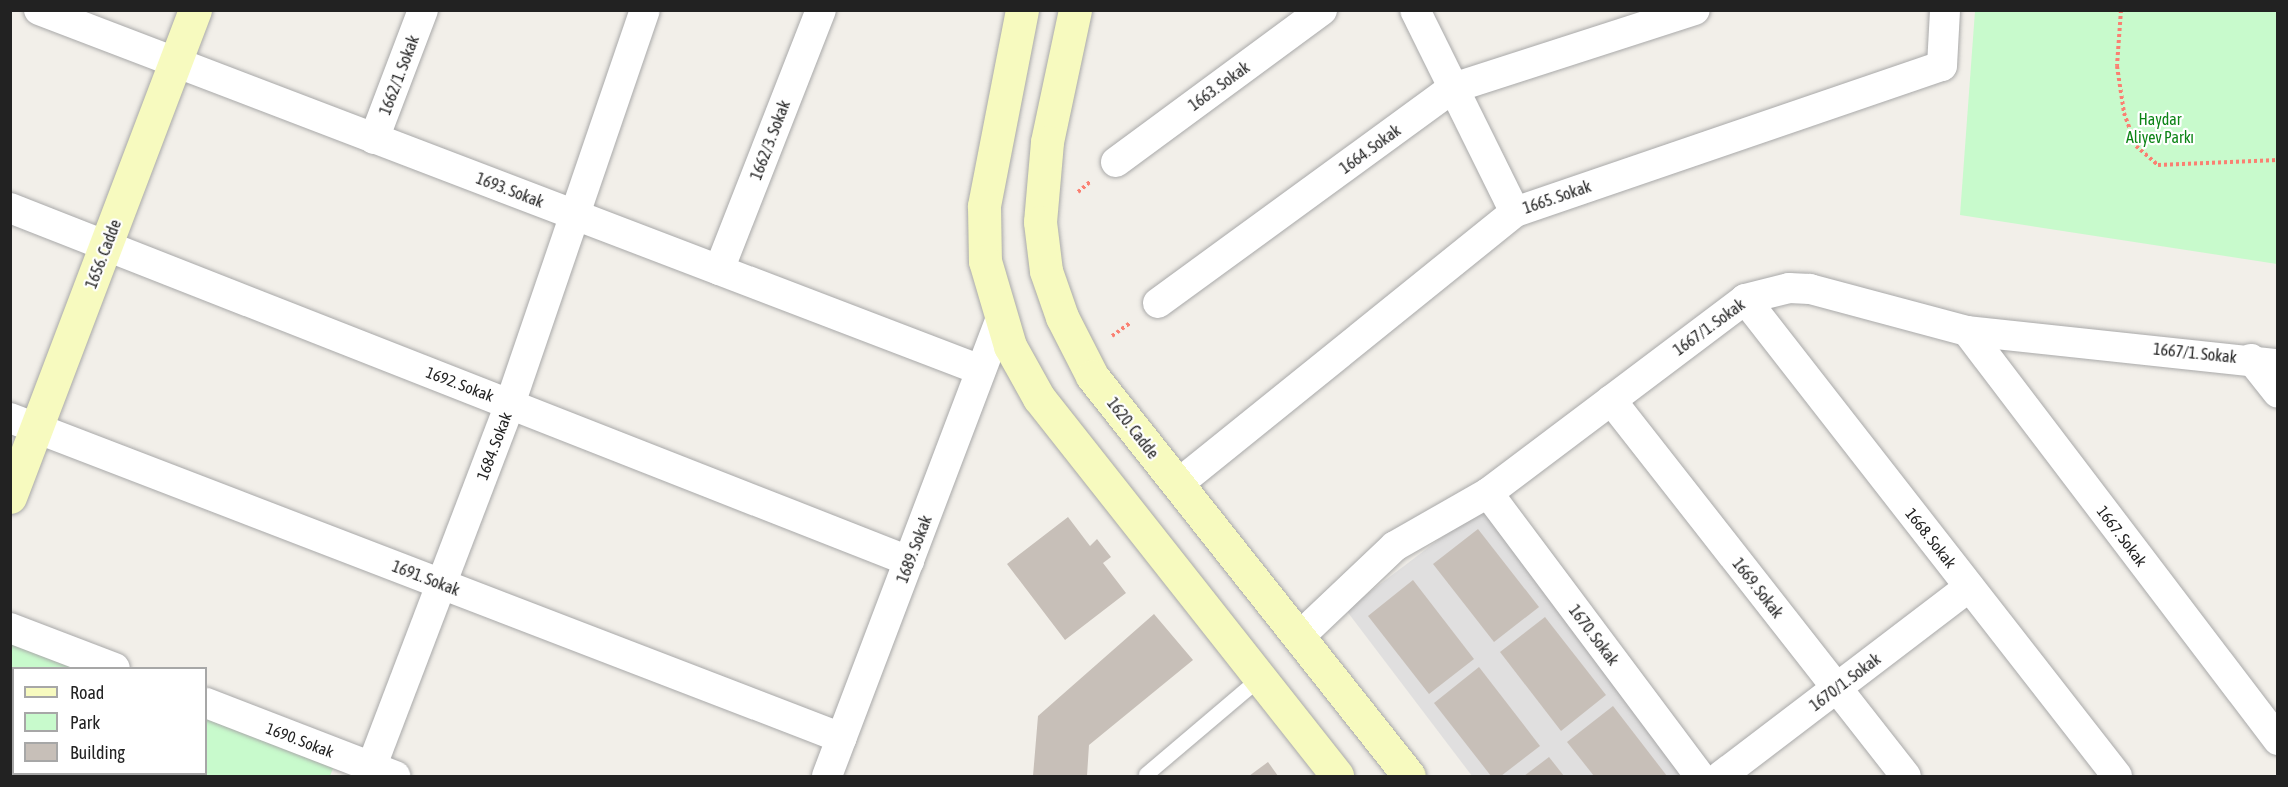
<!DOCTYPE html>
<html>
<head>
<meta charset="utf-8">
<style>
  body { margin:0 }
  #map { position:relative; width:2288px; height:787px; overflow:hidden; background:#f2efe9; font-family:"Asap Condensed",sans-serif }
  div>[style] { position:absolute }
  .residential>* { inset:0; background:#e0dfdf }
  .park>* { inset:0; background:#c8facc }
  .building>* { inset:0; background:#c7bfb8 }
  .path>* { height:4px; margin-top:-2px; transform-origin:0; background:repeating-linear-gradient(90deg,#fa8072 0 3px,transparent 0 6px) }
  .roads { filter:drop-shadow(0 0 2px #a9a9a9) drop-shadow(0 0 2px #a9a9a9) }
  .lane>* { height:15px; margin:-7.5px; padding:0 7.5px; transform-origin:7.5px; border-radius:7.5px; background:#fff }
  .street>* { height:30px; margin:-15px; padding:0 15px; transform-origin:15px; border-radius:15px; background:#fff }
  .secondary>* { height:33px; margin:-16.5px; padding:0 16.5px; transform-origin:16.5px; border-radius:16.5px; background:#f7fabf }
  span { translate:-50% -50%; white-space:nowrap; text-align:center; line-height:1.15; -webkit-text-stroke:4.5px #fff; paint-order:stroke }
  .street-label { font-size:16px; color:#222 }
  .park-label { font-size:16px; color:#0c8416 }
  .frame { position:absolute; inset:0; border:12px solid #222; pointer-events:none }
  .legend { position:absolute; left:12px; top:667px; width:195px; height:108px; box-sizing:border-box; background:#fff; border:2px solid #a7a7a7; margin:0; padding:8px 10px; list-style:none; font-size:18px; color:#222 }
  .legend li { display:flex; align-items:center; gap:12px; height:30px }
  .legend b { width:30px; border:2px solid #a7a7a7 }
</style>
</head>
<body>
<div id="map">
  <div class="residential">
    <i style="clip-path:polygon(1487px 503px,1693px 776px,1472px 776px,1346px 610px)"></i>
  </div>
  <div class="park">
    <i style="clip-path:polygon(1975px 11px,2277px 11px,2277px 264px,1960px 215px)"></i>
    <i style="clip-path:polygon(10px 642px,79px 668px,14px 668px,13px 753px)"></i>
    <i style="clip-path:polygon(206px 717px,334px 766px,330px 776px,68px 774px,206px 774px)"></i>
  </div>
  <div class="building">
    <i style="clip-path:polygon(1068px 517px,1090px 546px,1097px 539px,1111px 557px,1103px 563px,1126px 593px,1065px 640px,1007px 564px)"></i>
    <i style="clip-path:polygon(1478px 529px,1539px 607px,1494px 642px,1433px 564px)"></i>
    <i style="clip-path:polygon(1413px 580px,1474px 659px,1429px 694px,1368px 616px)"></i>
    <i style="clip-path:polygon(1154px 614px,1193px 660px,1089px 745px,1087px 776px,1033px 776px,1038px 716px)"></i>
    <i style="clip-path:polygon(1545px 617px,1606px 695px,1561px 731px,1500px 652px)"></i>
    <i style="clip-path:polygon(1479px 667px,1540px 746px,1501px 776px,1491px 776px,1434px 703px)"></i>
    <i style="clip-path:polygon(1613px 706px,1667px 776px,1594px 776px,1567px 742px)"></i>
    <i style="clip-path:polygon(1549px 757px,1564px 776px,1524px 776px)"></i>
    <i style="clip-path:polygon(1268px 762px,1278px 776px,1249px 776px)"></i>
  </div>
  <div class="path">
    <i style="left:2121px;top:10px;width:56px;rotate:94.1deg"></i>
    <i style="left:2117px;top:66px;width:48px;rotate:81.5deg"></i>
    <i style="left:2124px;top:113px;width:35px;rotate:70deg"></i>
    <i style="left:2136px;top:146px;width:29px;rotate:41deg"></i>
    <i style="left:2158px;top:165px;width:120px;rotate:-2.4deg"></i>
    <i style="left:1078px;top:192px;width:17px;rotate:-40deg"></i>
    <i style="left:1112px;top:336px;width:22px;rotate:-36deg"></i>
  </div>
  <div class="roads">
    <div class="lane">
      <i style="left:1146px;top:774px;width:148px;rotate:-40.3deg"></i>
    </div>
    <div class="street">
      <i style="left:39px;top:10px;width:1008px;rotate:20.92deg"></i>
      <i style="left:1415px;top:10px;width:225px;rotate:63.7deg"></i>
      <i style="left:374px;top:139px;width:138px;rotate:-69.2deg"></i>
      <i style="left:1116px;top:162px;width:256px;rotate:-36.4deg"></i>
      <i style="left:10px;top:208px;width:966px;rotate:21.44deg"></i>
      <i style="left:719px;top:270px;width:279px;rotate:-68.6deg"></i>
      <i style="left:1745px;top:299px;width:605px;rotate:52.05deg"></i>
      <i style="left:1158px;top:303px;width:365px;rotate:-36.1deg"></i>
      <i style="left:1453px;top:88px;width:254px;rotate:-17.9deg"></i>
      <i style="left:1967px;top:331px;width:514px;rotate:52.75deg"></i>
      <i style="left:2251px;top:359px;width:43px;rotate:51.5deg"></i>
      <i style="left:1611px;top:400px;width:478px;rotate:51.9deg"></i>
      <i style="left:10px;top:418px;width:891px;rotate:21.04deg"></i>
      <i style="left:1178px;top:484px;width:433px;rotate:-38.9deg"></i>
      <i style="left:1515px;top:212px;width:451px;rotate:-18.9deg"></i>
      <i style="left:1942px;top:66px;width:56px;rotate:-86.9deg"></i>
      <i style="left:1488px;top:493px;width:354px;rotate:53.2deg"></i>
      <i style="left:10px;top:628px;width:112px;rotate:20.9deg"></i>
      <i style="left:1299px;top:637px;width:132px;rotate:-43.5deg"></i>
      <i style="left:1395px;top:546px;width:107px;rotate:-29.7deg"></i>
      <i style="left:1488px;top:493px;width:322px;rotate:-37deg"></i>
      <i style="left:1745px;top:299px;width:45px;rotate:-14deg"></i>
      <i style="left:1789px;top:288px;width:21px;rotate:3deg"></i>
      <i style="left:1810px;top:289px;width:163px;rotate:15deg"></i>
      <i style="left:1967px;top:331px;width:313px;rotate:6.1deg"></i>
      <i style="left:206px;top:703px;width:203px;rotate:21.1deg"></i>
      <i style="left:10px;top:772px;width:12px;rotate:20deg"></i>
      <i style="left:368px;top:776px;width:398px;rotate:-69.1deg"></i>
      <i style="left:510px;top:404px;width:416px;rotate:-71.1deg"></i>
      <i style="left:827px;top:776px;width:487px;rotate:-69.2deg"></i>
      <i style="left:1721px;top:776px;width:312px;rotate:-37.3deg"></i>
    </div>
    <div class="secondary">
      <i style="left:1022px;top:10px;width:200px;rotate:101deg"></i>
      <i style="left:984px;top:206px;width:55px;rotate:89deg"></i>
      <i style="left:985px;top:261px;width:89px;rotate:73.6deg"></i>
      <i style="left:1010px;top:346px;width:60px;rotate:60.9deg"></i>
      <i style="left:1039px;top:398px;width:481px;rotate:51.7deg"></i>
      <i style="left:1075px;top:10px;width:135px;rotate:102deg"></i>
      <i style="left:1047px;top:142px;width:80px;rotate:95deg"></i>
      <i style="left:1040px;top:222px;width:49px;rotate:83deg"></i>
      <i style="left:1046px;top:271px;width:49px;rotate:70.8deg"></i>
      <i style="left:1062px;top:317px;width:66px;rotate:63deg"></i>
      <i style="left:1092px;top:376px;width:510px;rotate:51.6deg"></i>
      <i style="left:10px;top:497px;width:521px;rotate:-69.2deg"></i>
    </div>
  </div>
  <div class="street-label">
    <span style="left:399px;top:75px;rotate:-69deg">1662/1. Sokak</span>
    <span style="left:1219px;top:86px;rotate:-36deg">1663. Sokak</span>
    <span style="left:770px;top:140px;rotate:-69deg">1662/3. Sokak</span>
    <span style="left:1370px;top:149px;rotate:-36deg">1664. Sokak</span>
    <span style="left:510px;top:190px;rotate:21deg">1693. Sokak</span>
    <span style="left:1557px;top:197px;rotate:-19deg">1665. Sokak</span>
    <span style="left:103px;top:254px;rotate:-69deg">1656. Cadde</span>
    <span style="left:1709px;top:327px;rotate:-36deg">1667/1. Sokak</span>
    <span style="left:2195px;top:353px;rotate:6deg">1667/1. Sokak</span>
    <span style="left:460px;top:384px;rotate:21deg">1692. Sokak</span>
    <span style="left:1133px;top:428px;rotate:52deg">1620. Cadde</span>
    <span style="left:494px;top:446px;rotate:-69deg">1684. Sokak</span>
    <span style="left:2122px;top:536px;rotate:53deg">1667. Sokak</span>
    <span style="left:1931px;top:538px;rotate:52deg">1668. Sokak</span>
    <span style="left:914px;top:549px;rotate:-69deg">1689. Sokak</span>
    <span style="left:426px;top:578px;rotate:21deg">1691. Sokak</span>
    <span style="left:1758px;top:588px;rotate:52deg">1669. Sokak</span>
    <span style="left:1594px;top:635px;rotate:53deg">1670. Sokak</span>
    <span style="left:1845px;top:682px;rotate:-37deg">1670/1. Sokak</span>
    <span style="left:300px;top:740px;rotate:21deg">1690. Sokak</span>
  </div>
  <div class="park-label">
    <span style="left:2160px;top:128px">Haydar<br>Aliyev Parkı</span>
  </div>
  <div class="frame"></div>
  <ul class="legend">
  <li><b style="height:8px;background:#f7fabf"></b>Road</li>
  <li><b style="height:16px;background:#c8facc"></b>Park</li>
  <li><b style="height:16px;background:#c7bfb8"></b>Building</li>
  </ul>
</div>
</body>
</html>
